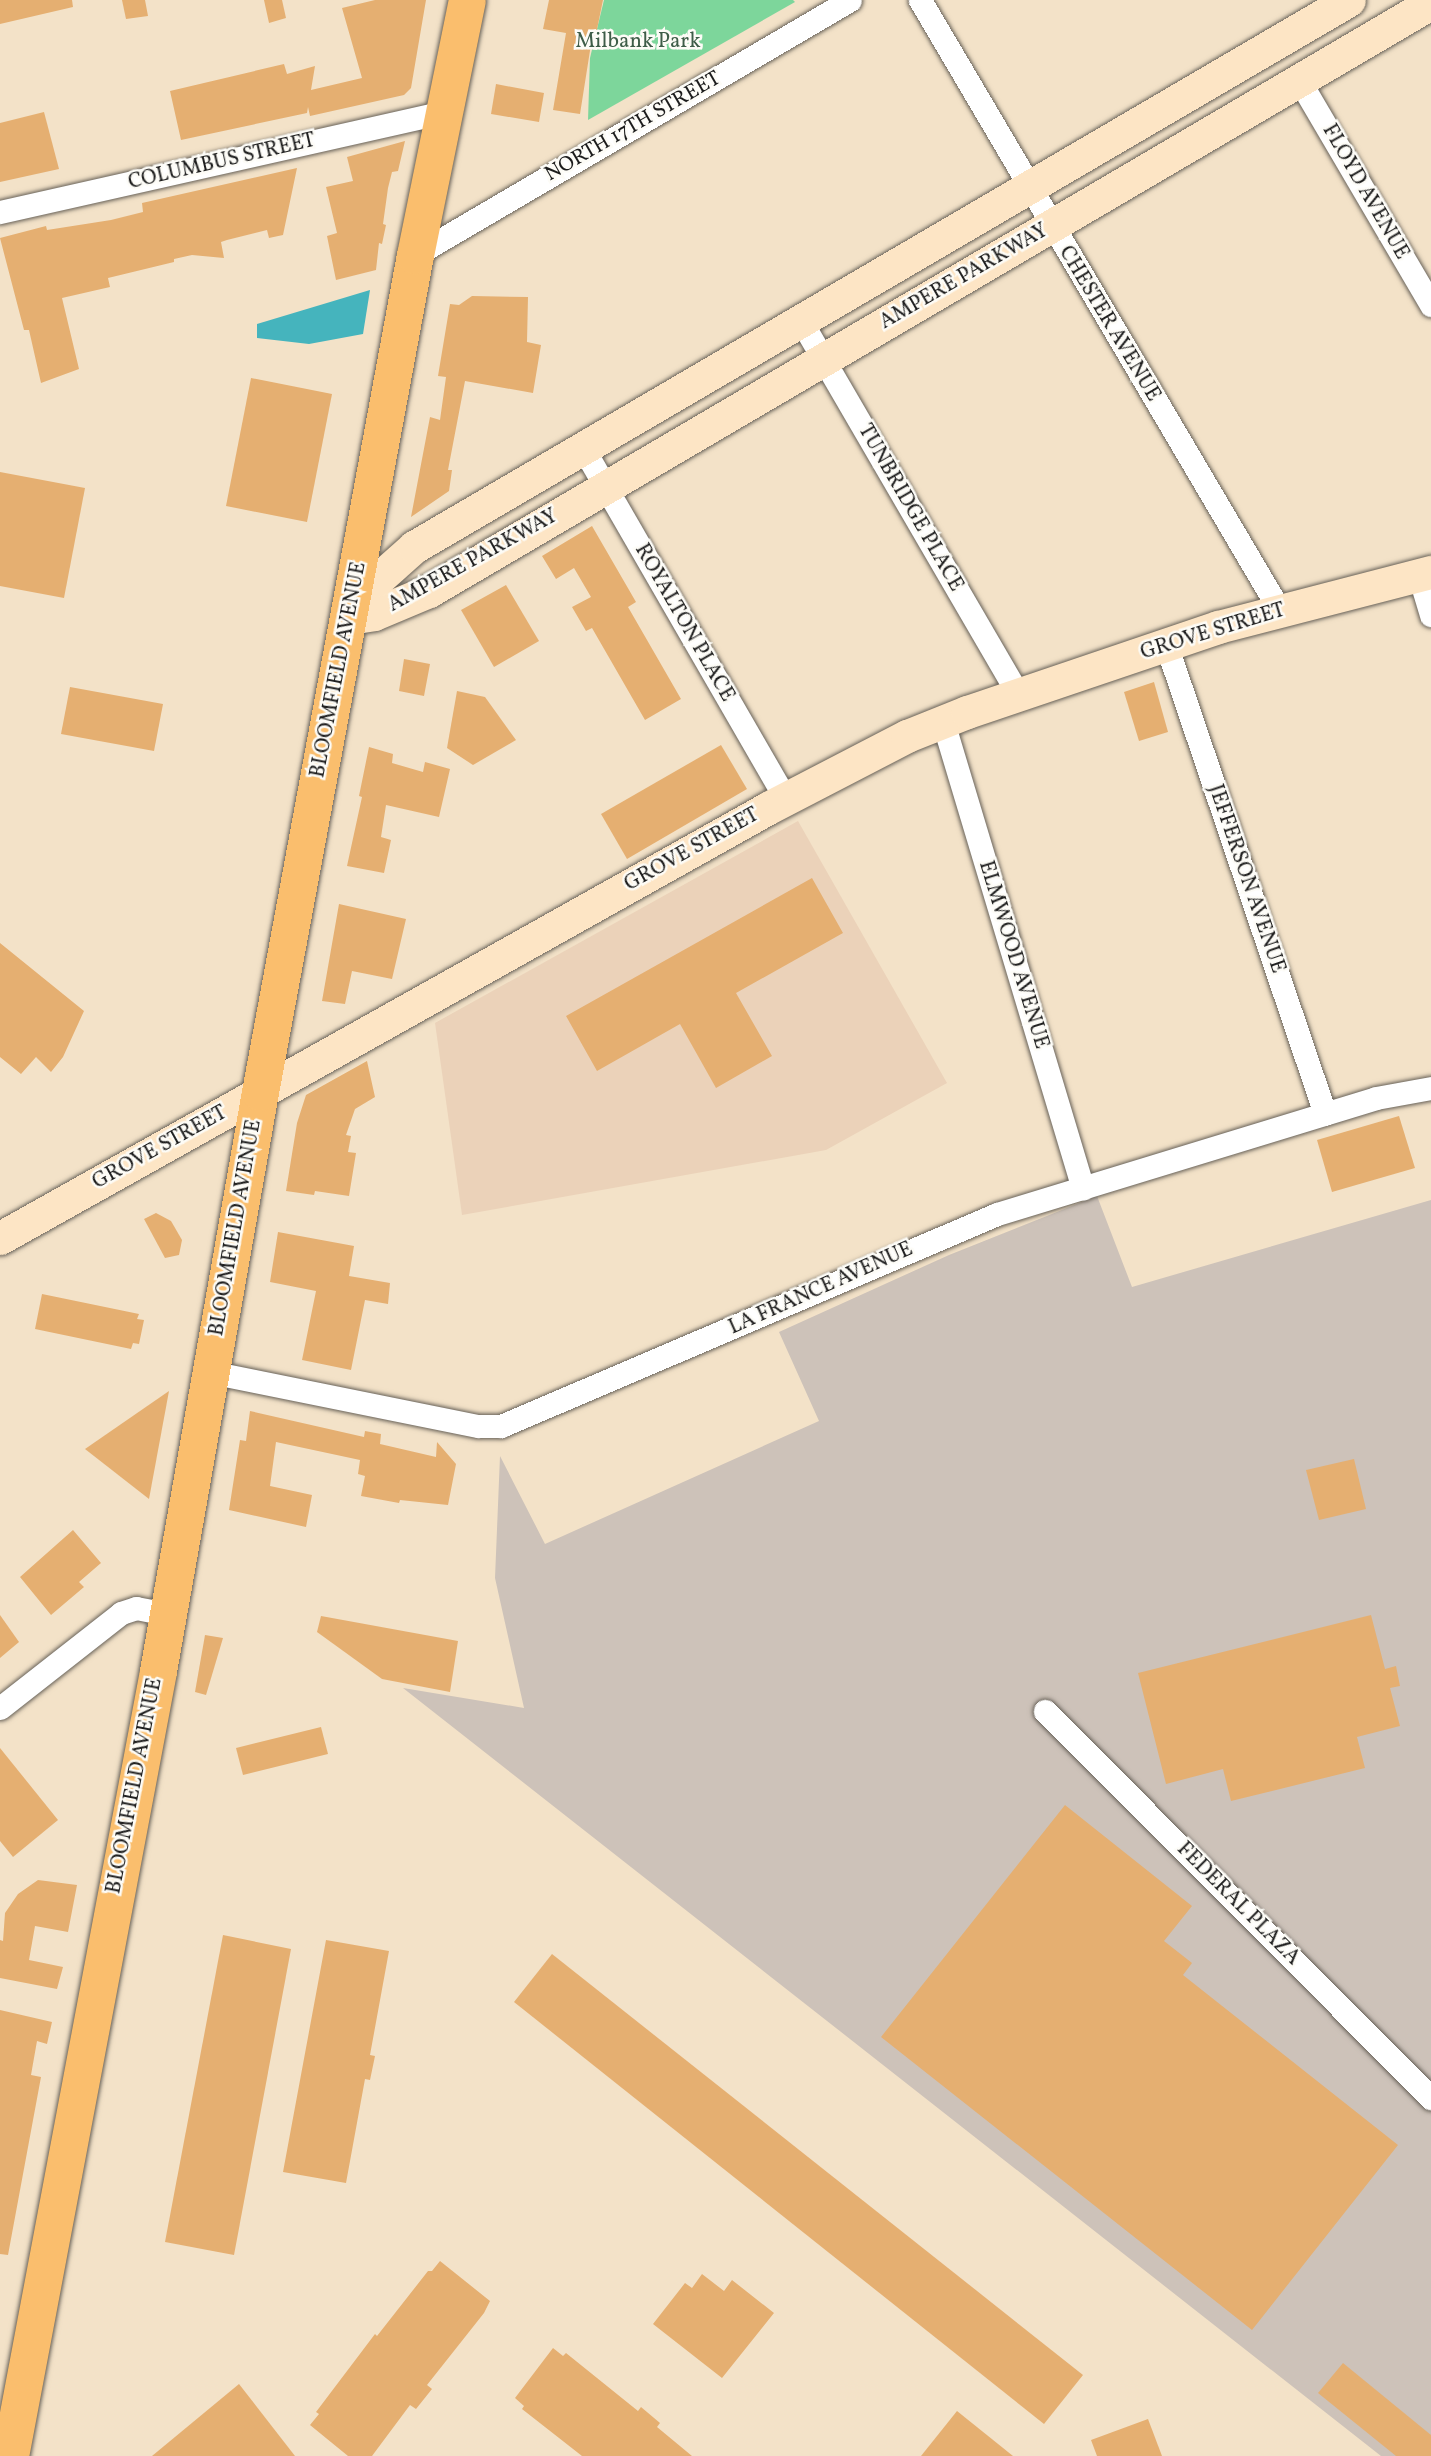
<!DOCTYPE html>
<html>
<head>
<meta charset="utf-8">
<style>
  body { margin:0 }
  #map { position:relative; width:1431px; height:2456px; overflow:hidden; background:#f3e2c8; font-family:Vollkorn,serif }
  div>[style] { position:absolute }
  .built>* { inset:0; background:#ebd2b9 }
  .industrial>* { inset:0; background:#cdc2b9 }
  .green>* { inset:0; background:#7dd69b }
  .water>* { inset:0; background:#45b4bd }
  .building>* { inset:0; background:#e5af71 }
  .roads { filter:drop-shadow(0 0 2px #676158) drop-shadow(0 0 2px #676158) }
  .street>* { height:23px; margin:-11.5px; padding:0 11.5px; transform-origin:11.5px; border-radius:11.5px; background:#fff }
  .secondary>* { height:33px; margin:-16.5px; padding:0 16.5px; transform-origin:16.5px; border-radius:16.5px; background:#fde5c5 }
  .primary>* { height:37px; margin:-18.5px; padding:0 18.5px; transform-origin:18.5px; border-radius:18.5px; background:#fabe6d }
  span { translate:-50% -50%; white-space:nowrap; text-align:center; line-height:1.15; -webkit-text-stroke:5px #fdfcf7; paint-order:stroke }
  .park-label { font-size:21px; color:#3e5d48 }
  .street-label { font-size:21px; color:#1c1c1c }
</style>
</head>
<body>
<div id="map">
  <div class="built">
    <i style="clip-path:polygon(798px 821px,947px 1083px,826px 1150px,462px 1215px,435px 1023px)"></i>
  </div>
  <div class="industrial">
    <i style="clip-path:polygon(1097px 1196px,1132px 1287px,1431px 1200px,1431px 2456px,1381px 2456px,403px 1688px,524px 1708px,495px 1578px,500px 1456px,545px 1544px,819px 1421px,779px 1332px,949px 1255px)"></i>
  </div>
  <div class="green">
    <i style="clip-path:polygon(604px 0,793px 0,795px 2px,588px 120px,590px 58px)"></i>
  </div>
  <div class="water">
    <i style="clip-path:polygon(370px 290px,363px 334px,309px 344px,257px 338px,257px 324px)"></i>
  </div>
  <div class="building">
    <i style="clip-path:polygon(0 0,72px 0,73px 7px,0 24px)"></i>
    <i style="clip-path:polygon(122px 0,145px 0,148px 16px,126px 19px)"></i>
    <i style="clip-path:polygon(264px 0,282px 0,286px 18px,269px 23px)"></i>
    <i style="clip-path:polygon(375px 0,426px 0,411px 88px,404px 95px,310px 116px,308px 107px,307px 113px,181px 140px,170px 91px,284px 64px,287px 74px,315px 66px,311px 90px,362px 78px,342px 8px)"></i>
    <i style="clip-path:polygon(549px 0,603px 0,595px 39px,592px 38px,580px 114px,553px 110px,566px 33px,543px 29px)"></i>
    <i style="clip-path:polygon(496px 84px,544px 93px,539px 122px,491px 114px)"></i>
    <i style="clip-path:polygon(44px 112px,59px 169px,0 182px,0 123px)"></i>
    <i style="clip-path:polygon(405px 141px,398px 171px,392px 172px,388px 188px,383px 224px,386px 225px,382px 244px,379px 243px,376px 270px,336px 280px,327px 236px,337px 233px,326px 187px,353px 181px,347px 157px)"></i>
    <i style="clip-path:polygon(297px 168px,283px 235px,269px 238px,267px 230px,227px 240px,221px 242px,224px 258px,192px 255px,174px 259px,174px 262px,108px 278px,110px 287px,62px 298px,79px 369px,41px 383px,29px 330px,24px 330px,0 238px,46px 226px,47px 230px,111px 220px,143px 212px,142px 203px)"></i>
    <i style="clip-path:polygon(472px 296px,528px 297px,527px 342px,541px 345px,533px 393px,465px 381px,448px 470px,452px 470px,449px 491px,411px 517px,430px 417px,440px 420px,446px 377px,438px 376px,450px 304px,459px 305px)"></i>
    <i style="clip-path:polygon(251px 378px,332px 394px,307px 522px,226px 506px)"></i>
    <i style="clip-path:polygon(0 472px,85px 488px,64px 598px,0 586px)"></i>
    <i style="clip-path:polygon(592px 526px,636px 602px,628px 607px,681px 699px,645px 720px,592px 628px,586px 631px,572px 607px,591px 597px,574px 568px,556px 579px,542px 556px)"></i>
    <i style="clip-path:polygon(506px 585px,539px 641px,494px 667px,461px 610px)"></i>
    <i style="clip-path:polygon(404px 659px,430px 664px,424px 696px,399px 691px)"></i>
    <i style="clip-path:polygon(1154px 682px,1168px 732px,1139px 741px,1124px 692px)"></i>
    <i style="clip-path:polygon(70px 687px,163px 704px,154px 751px,61px 734px)"></i>
    <i style="clip-path:polygon(457px 691px,485px 697px,516px 740px,473px 765px,447px 748px)"></i>
    <i style="clip-path:polygon(721px 745px,747px 789px,627px 859px,601px 814px)"></i>
    <i style="clip-path:polygon(369px 747px,393px 754px,392px 763px,423px 772px,425px 762px,450px 769px,439px 817px,386px 805px,381px 837px,391px 840px,384px 873px,347px 866px,362px 797px,359px 796px)"></i>
    <i style="clip-path:polygon(812px 878px,843px 933px,736px 993px,772px 1056px,716px 1088px,680px 1024px,597px 1071px,566px 1016px)"></i>
    <i style="clip-path:polygon(339px 904px,406px 919px,392px 979px,352px 971px,345px 1004px,322px 1001px)"></i>
    <i style="clip-path:polygon(0 943px,84px 1011px,63px 1057px,51px 1072px,36px 1057px,21px 1074px,0 1057px)"></i>
    <i style="clip-path:polygon(367px 1061px,375px 1097px,355px 1109px,346px 1135px,351px 1136px,348px 1152px,356px 1153px,349px 1196px,315px 1191px,314px 1195px,286px 1191px,297px 1123px,306px 1095px)"></i>
    <i style="clip-path:polygon(1399px 1116px,1415px 1168px,1332px 1192px,1317px 1140px)"></i>
    <i style="clip-path:polygon(156px 1213px,171px 1221px,182px 1240px,179px 1255px,165px 1258px,144px 1219px)"></i>
    <i style="clip-path:polygon(278px 1232px,354px 1246px,349px 1276px,390px 1283px,388px 1304px,365px 1300px,351px 1370px,302px 1360px,316px 1291px,270px 1282px)"></i>
    <i style="clip-path:polygon(42px 1294px,139px 1314px,137px 1319px,144px 1320px,139px 1344px,133px 1343px,131px 1349px,35px 1329px)"></i>
    <i style="clip-path:polygon(169px 1391px,149px 1499px,85px 1449px)"></i>
    <i style="clip-path:polygon(250px 1411px,364px 1437px,365px 1431px,381px 1434px,380px 1444px,436px 1457px,437px 1442px,456px 1464px,448px 1505px,400px 1500px,399px 1503px,361px 1496px,365px 1476px,358px 1474px,360px 1460px,276px 1442px,270px 1486px,312px 1495px,306px 1527px,229px 1510px,240px 1440px,246px 1441px)"></i>
    <i style="clip-path:polygon(1354px 1459px,1366px 1509px,1319px 1520px,1306px 1470px)"></i>
    <i style="clip-path:polygon(73px 1530px,101px 1563px,79px 1582px,84px 1587px,51px 1615px,20px 1577px)"></i>
    <i style="clip-path:polygon(0 1615px,19px 1642px,0 1658px)"></i>
    <i style="clip-path:polygon(1371px 1615px,1385px 1669px,1396px 1666px,1400px 1686px,1390px 1688px,1400px 1726px,1357px 1737px,1365px 1768px,1231px 1801px,1223px 1769px,1166px 1784px,1138px 1673px)"></i>
    <i style="clip-path:polygon(321px 1616px,458px 1641px,450px 1692px,382px 1679px,317px 1632px)"></i>
    <i style="clip-path:polygon(205px 1635px,223px 1638px,206px 1695px,195px 1692px)"></i>
    <i style="clip-path:polygon(321px 1727px,328px 1754px,243px 1775px,236px 1748px)"></i>
    <i style="clip-path:polygon(0 1748px,58px 1820px,13px 1857px,0 1841px)"></i>
    <i style="clip-path:polygon(1065px 1805px,1192px 1906px,1164px 1941px,1192px 1963px,1183px 1975px,1398px 2145px,1252px 2330px,881px 2037px)"></i>
    <i style="clip-path:polygon(38px 1880px,77px 1885px,68px 1932px,35px 1926px,29px 1960px,63px 1967px,57px 1989px,0 1978px,0 1940px,3px 1941px,5px 1913px,18px 1894px)"></i>
    <i style="clip-path:polygon(223px 1935px,291px 1949px,234px 2255px,165px 2242px)"></i>
    <i style="clip-path:polygon(326px 1940px,389px 1951px,370px 2055px,375px 2056px,370px 2080px,365px 2079px,346px 2183px,283px 2172px)"></i>
    <i style="clip-path:polygon(552px 1954px,1083px 2375px,1044px 2424px,514px 2002px)"></i>
    <i style="clip-path:polygon(0 2010px,52px 2022px,47px 2044px,37px 2041px,31px 2075px,41px 2077px,8px 2255px,0 2254px)"></i>
    <i style="clip-path:polygon(440px 2261px,490px 2301px,484px 2313px,427px 2385px,432px 2389px,416px 2409px,410px 2405px,372px 2456px,348px 2456px,310px 2425px,319px 2414px,316px 2412px,375px 2334px,377px 2336px,428px 2271px,432px 2271px)"></i>
    <i style="clip-path:polygon(702px 2274px,724px 2291px,732px 2280px,774px 2313px,722px 2378px,653px 2324px,685px 2283px,692px 2288px)"></i>
    <i style="clip-path:polygon(553px 2348px,563px 2356px,566px 2353px,638px 2411px,641px 2407px,660px 2423px,657px 2427px,692px 2456px,582px 2456px,522px 2409px,524px 2406px,515px 2398px)"></i>
    <i style="clip-path:polygon(1343px 2363px,1431px 2435px,1431px 2456px,1396px 2456px,1318px 2393px)"></i>
    <i style="clip-path:polygon(239px 2384px,295px 2456px,152px 2456px)"></i>
    <i style="clip-path:polygon(957px 2411px,1013px 2456px,921px 2456px)"></i>
    <i style="clip-path:polygon(1148px 2419px,1162px 2456px,1097px 2456px,1091px 2440px)"></i>
  </div>
  <div class="roads">
    <div class="street">
      <i style="left:920px;top:0;width:709px;rotate:59.49deg"></i>
      <i style="left:1299px;top:80px;width:261px;rotate:59.6deg"></i>
      <i style="left:0;top:212px;width:455px;rotate:-12.7deg"></i>
      <i style="left:415px;top:255px;width:504px;rotate:-30.38deg"></i>
      <i style="left:801px;top:321px;width:433px;rotate:59.8deg"></i>
      <i style="left:583px;top:448px;width:404px;rotate:60deg"></i>
      <i style="left:1419px;top:575px;width:42px;rotate:73.3deg"></i>
      <i style="left:1166px;top:644px;width:496px;rotate:71.3deg"></i>
      <i style="left:943px;top:722px;width:487px;rotate:73.3deg"></i>
      <i style="left:210px;top:1372px;width:274px;rotate:11.4deg"></i>
      <i style="left:479px;top:1426px;width:22px"></i>
      <i style="left:501px;top:1426px;width:539px;rotate:-23.14deg"></i>
      <i style="left:997px;top:1214px;width:396px;rotate:-17deg"></i>
      <i style="left:1376px;top:1098px;width:56px;rotate:-10.3deg"></i>
      <i style="left:0;top:1708px;width:154px;rotate:-38.1deg"></i>
      <i style="left:121px;top:1613px;width:16px;rotate:-18deg"></i>
      <i style="left:136px;top:1608px;width:32px;rotate:11deg"></i>
      <i style="left:1045px;top:1711px;width:547px;rotate:45.07deg"></i>
    </div>
    <div class="secondary">
      <i style="left:349px;top:618px;width:25px;rotate:-9deg"></i>
      <i style="left:374px;top:614px;width:60px;rotate:-22.7deg"></i>
      <i style="left:429px;top:591px;width:1162px;rotate:-30.41deg"></i>
      <i style="left:349px;top:618px;width:47px;rotate:-53.6deg"></i>
      <i style="left:377px;top:580px;width:50px;rotate:-41.7deg"></i>
      <i style="left:414px;top:547px;width:1083px;rotate:-30.33deg"></i>
      <i style="left:0;top:1238px;width:880px;rotate:-29.24deg"></i>
      <i style="left:768px;top:808px;width:157px;rotate:-27.4deg"></i>
      <i style="left:907px;top:736px;width:65px;rotate:-21.8deg"></i>
      <i style="left:967px;top:712px;width:265px;rotate:-18.7deg"></i>
      <i style="left:1218px;top:627px;width:220px;rotate:-14.5deg"></i>
    </div>
    <div class="primary">
      <i style="left:10px;top:2456px;width:799px;rotate:-79.32deg"></i>
      <i style="left:158px;top:1671px;width:588px;rotate:-80.01deg"></i>
      <i style="left:260px;top:1092px;width:851px;rotate:-79.51deg"></i>
      <i style="left:415px;top:255px;width:260px;rotate:-78.5deg"></i>
    </div>
  </div>
  <div class="park-label">
    <span style="left:638px;top:42px">Milbank Park</span>
  </div>
  <div class="street-label">
    <span style="left:633px;top:127px;rotate:-30deg">NORTH 17TH STREET</span>
    <span style="left:222px;top:162px;rotate:-13deg">COLUMBUS STREET</span>
    <span style="left:1365px;top:192px;rotate:60deg">FLOYD AVENUE</span>
    <span style="left:964px;top:277px;rotate:-30deg">AMPERE PARKWAY</span>
    <span style="left:1109px;top:324px;rotate:59deg">CHESTER AVENUE</span>
    <span style="left:910px;top:508px;rotate:60deg">TUNBRIDGE PLACE</span>
    <span style="left:473px;top:561px;rotate:-29deg">AMPERE PARKWAY</span>
    <span style="left:684px;top:623px;rotate:60deg">ROYALTON PLACE</span>
    <span style="left:1213px;top:632px;rotate:-17deg">GROVE STREET</span>
    <span style="left:339px;top:670px;rotate:-79deg">BLOOMFIELD AVENUE</span>
    <span style="left:692px;top:850px;rotate:-29deg">GROVE STREET</span>
    <span style="left:1246px;top:879px;rotate:71deg">JEFFERSON AVENUE</span>
    <span style="left:1013px;top:955px;rotate:73deg">ELMWOOD AVENUE</span>
    <span style="left:160px;top:1148px;rotate:-29deg">GROVE STREET</span>
    <span style="left:236px;top:1228px;rotate:-80deg">BLOOMFIELD AVENUE</span>
    <span style="left:821px;top:1289px;rotate:-24deg">LA FRANCE AVENUE</span>
    <span style="left:135px;top:1786px;rotate:-79deg">BLOOMFIELD AVENUE</span>
    <span style="left:1238px;top:1904px;rotate:45deg">FEDERAL PLAZA</span>
  </div>
</div>
</body>
</html>
